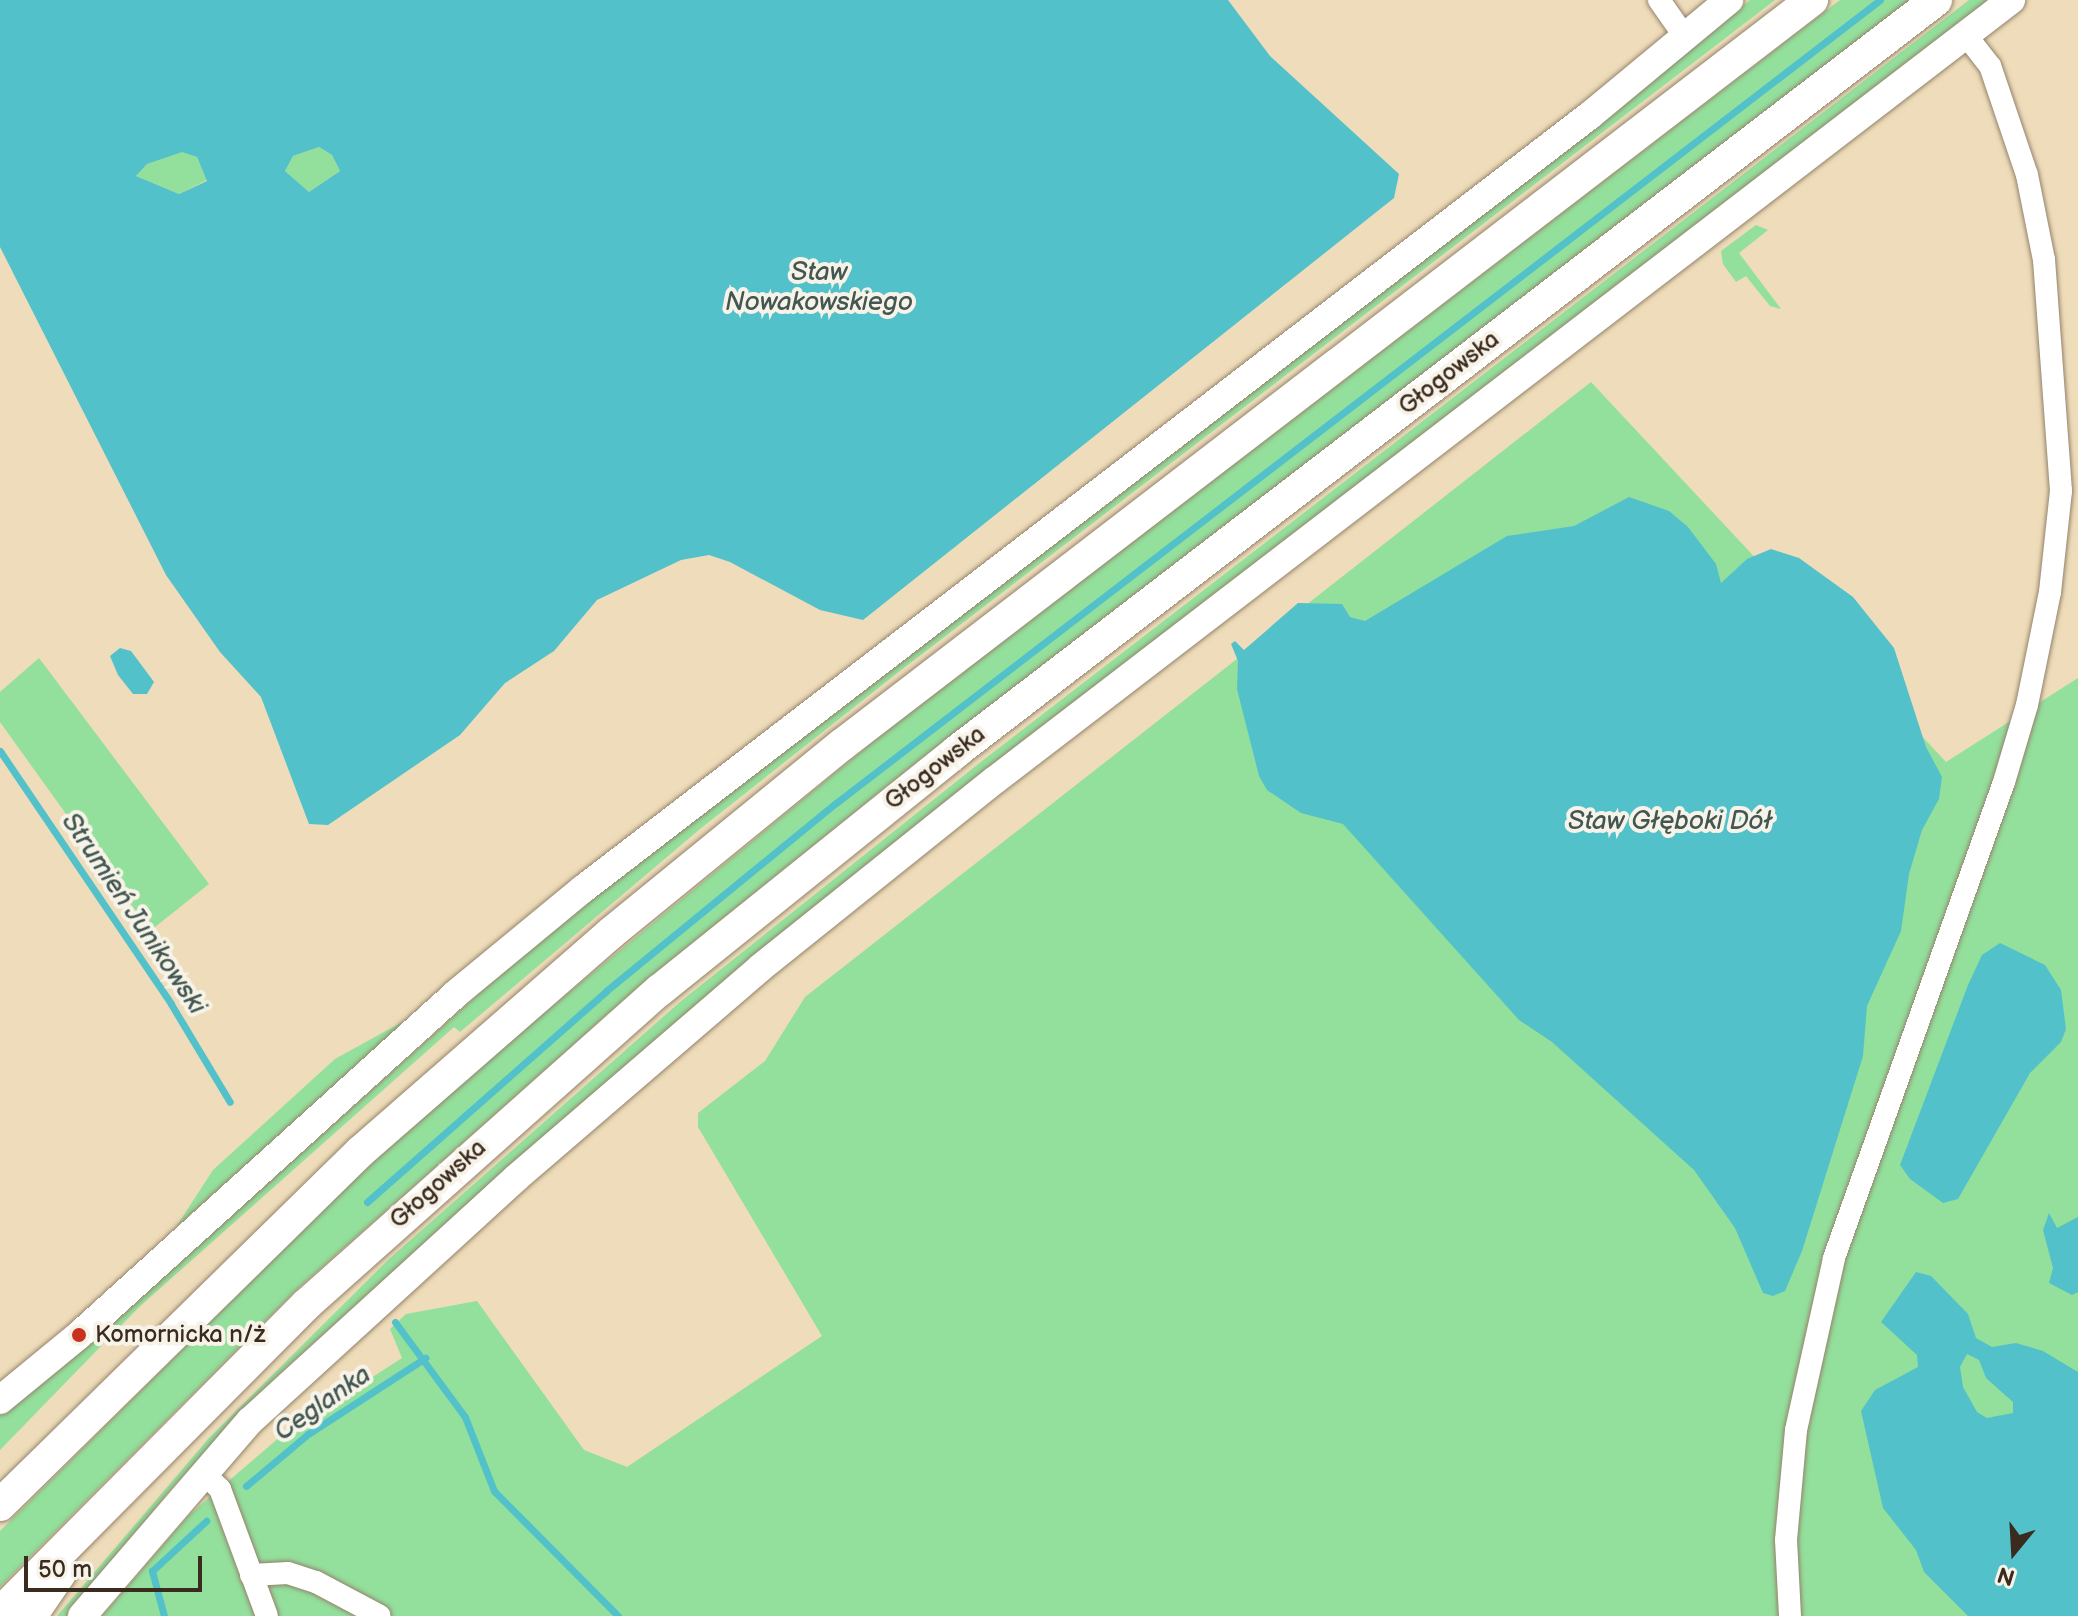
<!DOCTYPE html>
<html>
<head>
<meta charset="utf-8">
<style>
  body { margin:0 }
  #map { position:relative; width:2078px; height:1616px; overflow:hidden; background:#eedcba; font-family:"Balsamiq Sans",sans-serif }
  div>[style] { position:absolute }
  .green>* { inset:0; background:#93df9c }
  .water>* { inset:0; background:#53c1ca }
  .stream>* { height:7px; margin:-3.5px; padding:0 3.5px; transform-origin:3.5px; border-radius:3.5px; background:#53c1ca }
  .roads { filter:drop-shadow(0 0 2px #94836c) drop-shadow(0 0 2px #94836c) }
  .minor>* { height:22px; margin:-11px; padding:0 11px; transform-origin:11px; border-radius:11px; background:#fff }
  .tertiary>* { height:28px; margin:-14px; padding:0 14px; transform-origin:14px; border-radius:14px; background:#fff }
  .secondary>* { height:32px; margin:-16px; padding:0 16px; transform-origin:16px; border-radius:16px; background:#fff }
  .dots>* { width:22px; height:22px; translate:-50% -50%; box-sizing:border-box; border:4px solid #f7f3e8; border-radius:50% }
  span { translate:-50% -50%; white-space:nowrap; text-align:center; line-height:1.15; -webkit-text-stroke:8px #f7f3e8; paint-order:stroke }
  .street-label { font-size:24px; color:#3b2a1e }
  .poi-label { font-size:24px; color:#3b2a1e }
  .left { translate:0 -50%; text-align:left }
  .water-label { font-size:26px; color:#425752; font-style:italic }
  .north { position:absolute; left:1974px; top:1512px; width:80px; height:80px; -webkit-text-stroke:6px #f7f3e8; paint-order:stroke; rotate:198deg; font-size:22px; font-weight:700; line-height:32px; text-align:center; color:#3b2a1e }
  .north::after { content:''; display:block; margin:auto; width:28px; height:36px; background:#3b2a1e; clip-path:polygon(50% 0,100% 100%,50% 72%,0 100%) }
  .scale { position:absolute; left:24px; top:1556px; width:178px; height:36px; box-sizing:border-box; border:4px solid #3b2a1e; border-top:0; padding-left:10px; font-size:24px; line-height:28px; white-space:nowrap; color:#3b2a1e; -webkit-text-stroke:6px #f7f3e8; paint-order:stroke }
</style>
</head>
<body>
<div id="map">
  <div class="green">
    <i style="clip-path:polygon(1750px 0,1775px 0,896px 674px,700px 829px,460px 1032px,454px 1027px,139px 1307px,0 1450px,0 1414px,63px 1367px,542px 937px)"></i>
    <i style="clip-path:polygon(1840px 0,1910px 0,913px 765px,649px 978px,295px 1291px,0 1587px,0 1531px,337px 1195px,493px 1055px,886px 731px)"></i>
    <i style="clip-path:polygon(1969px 0,1988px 0,542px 1138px,277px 1376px,170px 1490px,69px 1616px,57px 1616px,209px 1438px,388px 1260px,680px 1002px,982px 761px)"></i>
    <i style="clip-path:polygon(319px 147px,332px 155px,340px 171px,309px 192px,285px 171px,293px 156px)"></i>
    <i style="clip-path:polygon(182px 151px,197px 157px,207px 180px,179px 194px,136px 176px,147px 164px)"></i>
    <i style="clip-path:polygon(1756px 225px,1768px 230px,1739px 253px,1781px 309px,1770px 306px,1746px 276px,1736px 282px,1723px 264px,1721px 251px)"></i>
    <i style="clip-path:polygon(1591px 382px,1946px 762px,2078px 678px,2078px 1616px,102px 1616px,189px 1515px,281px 1436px,402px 1358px,390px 1329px,406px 1314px,477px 1301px,584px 1450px,627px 1467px,822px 1336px,698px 1127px,698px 1113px,765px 1061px,805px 997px)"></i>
    <i style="clip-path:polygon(39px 658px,209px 884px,150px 931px,0 722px,0 692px)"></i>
    <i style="clip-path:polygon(404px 1021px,405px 1024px,176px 1227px,213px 1170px,335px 1059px)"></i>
  </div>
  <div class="water">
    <i style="clip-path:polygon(evenodd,0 0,1228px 0,1270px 56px,1399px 174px,1394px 198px,863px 620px,820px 610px,730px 562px,709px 555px,681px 560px,597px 600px,554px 651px,505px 683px,460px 735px,328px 825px,309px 824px,261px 697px,220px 652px,166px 575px,0 247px,0 0,319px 147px,332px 155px,340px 171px,309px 192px,285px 171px,293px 156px,319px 147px,0 0,182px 152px,197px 157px,207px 181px,179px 194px,136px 176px,147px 164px,182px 152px)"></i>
    <i style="clip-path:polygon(1629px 497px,1669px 511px,1688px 527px,1716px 564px,1721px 583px,1747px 559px,1771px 549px,1799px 558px,1853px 597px,1894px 648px,1926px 747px,1942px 777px,1939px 799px,1922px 830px,1909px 874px,1901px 931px,1867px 1006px,1863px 1056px,1802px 1251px,1785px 1291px,1773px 1296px,1763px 1293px,1735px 1228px,1694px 1170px,1552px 1042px,1519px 1020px,1343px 824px,1301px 813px,1267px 790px,1259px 776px,1237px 689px,1238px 661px,1231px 644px,1235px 641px,1244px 650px,1298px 603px,1342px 604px,1350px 617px,1365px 621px,1507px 536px,1574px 526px)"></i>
    <i style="clip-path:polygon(120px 648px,131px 651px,154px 682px,147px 694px,133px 694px,118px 675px,110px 656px)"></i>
    <i style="clip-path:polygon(2000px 943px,2045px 965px,2061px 990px,2066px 1029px,2061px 1042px,2030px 1073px,1958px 1199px,1943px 1203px,1910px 1179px,1900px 1165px,1968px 985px,1982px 955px)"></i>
    <i style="clip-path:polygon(2049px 1213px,2057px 1228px,2078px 1217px,2078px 1292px,2072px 1295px,2049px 1283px,2053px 1268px,2043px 1230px)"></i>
    <i style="clip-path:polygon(evenodd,1916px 1272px,1931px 1276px,1968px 1314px,1976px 1338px,1992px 1347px,2016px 1343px,2043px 1351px,2078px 1372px,2078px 1616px,1968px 1616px,1924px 1572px,1916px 1550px,1883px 1508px,1861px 1411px,1875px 1390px,1918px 1367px,1917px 1355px,1881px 1322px,1916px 1272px,1967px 1354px,1979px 1360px,1986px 1378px,2013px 1402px,2013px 1413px,1987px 1418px,1977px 1412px,1963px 1387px,1960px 1367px,1967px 1354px)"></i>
  </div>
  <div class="stream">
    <i style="left:0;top:751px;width:305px;rotate:55.9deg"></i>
    <i style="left:171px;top:1004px;width:114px;rotate:59deg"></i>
    <i style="left:367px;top:1202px;width:319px;rotate:-41.4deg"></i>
    <i style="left:606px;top:991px;width:297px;rotate:-39.3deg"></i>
    <i style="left:836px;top:803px;width:1317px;rotate:-37.57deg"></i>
    <i style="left:395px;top:1322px;width:118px;rotate:53.6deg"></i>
    <i style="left:465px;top:1417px;width:79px;rotate:68.6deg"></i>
    <i style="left:494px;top:1491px;width:176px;rotate:45.2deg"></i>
    <i style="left:246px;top:1486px;width:81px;rotate:-40deg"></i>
    <i style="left:308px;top:1434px;width:140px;rotate:-33deg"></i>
    <i style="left:164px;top:1616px;width:47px;rotate:-104.9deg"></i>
    <i style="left:152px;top:1571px;width:74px;rotate:-42.8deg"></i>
  </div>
  <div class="roads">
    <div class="minor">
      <i style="left:1659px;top:0;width:45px;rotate:54.9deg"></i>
      <i style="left:204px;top:1474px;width:22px;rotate:43deg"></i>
      <i style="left:220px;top:1489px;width:135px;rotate:69.7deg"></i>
      <i style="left:251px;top:1575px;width:37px;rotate:-3deg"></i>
      <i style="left:288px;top:1573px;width:29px;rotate:18deg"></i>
      <i style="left:316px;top:1582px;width:72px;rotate:28deg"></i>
      <i style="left:1790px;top:1616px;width:76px;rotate:-93deg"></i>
      <i style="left:1786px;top:1540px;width:110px;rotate:-84.8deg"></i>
      <i style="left:1796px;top:1430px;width:176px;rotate:-77.5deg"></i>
      <i style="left:1834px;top:1258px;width:505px;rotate:-70.35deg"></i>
      <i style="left:2004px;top:782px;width:80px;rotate:-73.4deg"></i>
      <i style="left:2027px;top:705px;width:115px;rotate:-78.5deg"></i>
      <i style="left:2050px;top:592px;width:102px;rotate:-83.8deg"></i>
      <i style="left:2061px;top:491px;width:232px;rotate:-94.2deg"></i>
      <i style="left:2044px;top:260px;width:87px;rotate:-101.3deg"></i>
      <i style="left:2027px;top:175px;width:115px;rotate:-108.7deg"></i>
      <i style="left:1990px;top:66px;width:39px;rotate:-128deg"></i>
    </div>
    <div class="tertiary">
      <i style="left:0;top:1400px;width:102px;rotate:-39.4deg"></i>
      <i style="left:79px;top:1335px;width:511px;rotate:-42.15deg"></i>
      <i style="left:458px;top:992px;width:162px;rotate:-39.5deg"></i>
      <i style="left:583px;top:889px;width:1269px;rotate:-37.54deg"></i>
      <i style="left:1589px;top:116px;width:182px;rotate:-39.6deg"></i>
      <i style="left:82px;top:1616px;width:257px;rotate:-49.3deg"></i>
      <i style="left:250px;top:1421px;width:360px;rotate:-42.4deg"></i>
      <i style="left:516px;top:1178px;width:322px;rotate:-40.7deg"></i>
      <i style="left:760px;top:968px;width:301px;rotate:-38.7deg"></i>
      <i style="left:995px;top:780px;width:1281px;rotate:-37.51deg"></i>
    </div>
    <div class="secondary">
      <i style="left:0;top:1505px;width:504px;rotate:-44.44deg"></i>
      <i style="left:360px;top:1152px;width:333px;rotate:-41.1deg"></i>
      <i style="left:611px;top:933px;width:299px;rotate:-39.2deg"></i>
      <i style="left:843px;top:744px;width:1222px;rotate:-37.52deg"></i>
      <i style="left:0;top:1613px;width:436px;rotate:-45.2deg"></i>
      <i style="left:307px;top:1304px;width:472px;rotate:-41.7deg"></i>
      <i style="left:660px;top:990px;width:381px;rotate:-38.8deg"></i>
      <i style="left:957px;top:751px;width:1234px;rotate:-37.49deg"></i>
      <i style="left:31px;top:1616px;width:53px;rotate:-55.7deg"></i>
    </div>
  </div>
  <div class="dots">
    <i style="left:79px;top:1335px;background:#c8321e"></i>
  </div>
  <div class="street-label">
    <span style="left:1449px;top:373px;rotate:-38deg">Głogowska</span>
    <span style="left:935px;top:768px;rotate:-38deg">Głogowska</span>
    <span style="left:438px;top:1184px;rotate:-42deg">Głogowska</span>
  </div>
  <div class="poi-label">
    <span class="left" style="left:95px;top:1335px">Komornicka n/ż</span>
  </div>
  <div class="water-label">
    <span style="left:819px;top:288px">Staw<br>Nowakowskiego</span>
    <span style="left:1670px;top:822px">Staw Głęboki Dół</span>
    <span style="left:133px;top:914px;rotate:56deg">Strumień Junikowski</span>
    <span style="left:323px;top:1404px;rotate:-35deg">Ceglanka</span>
  </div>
  <div class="north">N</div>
  <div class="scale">50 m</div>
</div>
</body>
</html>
